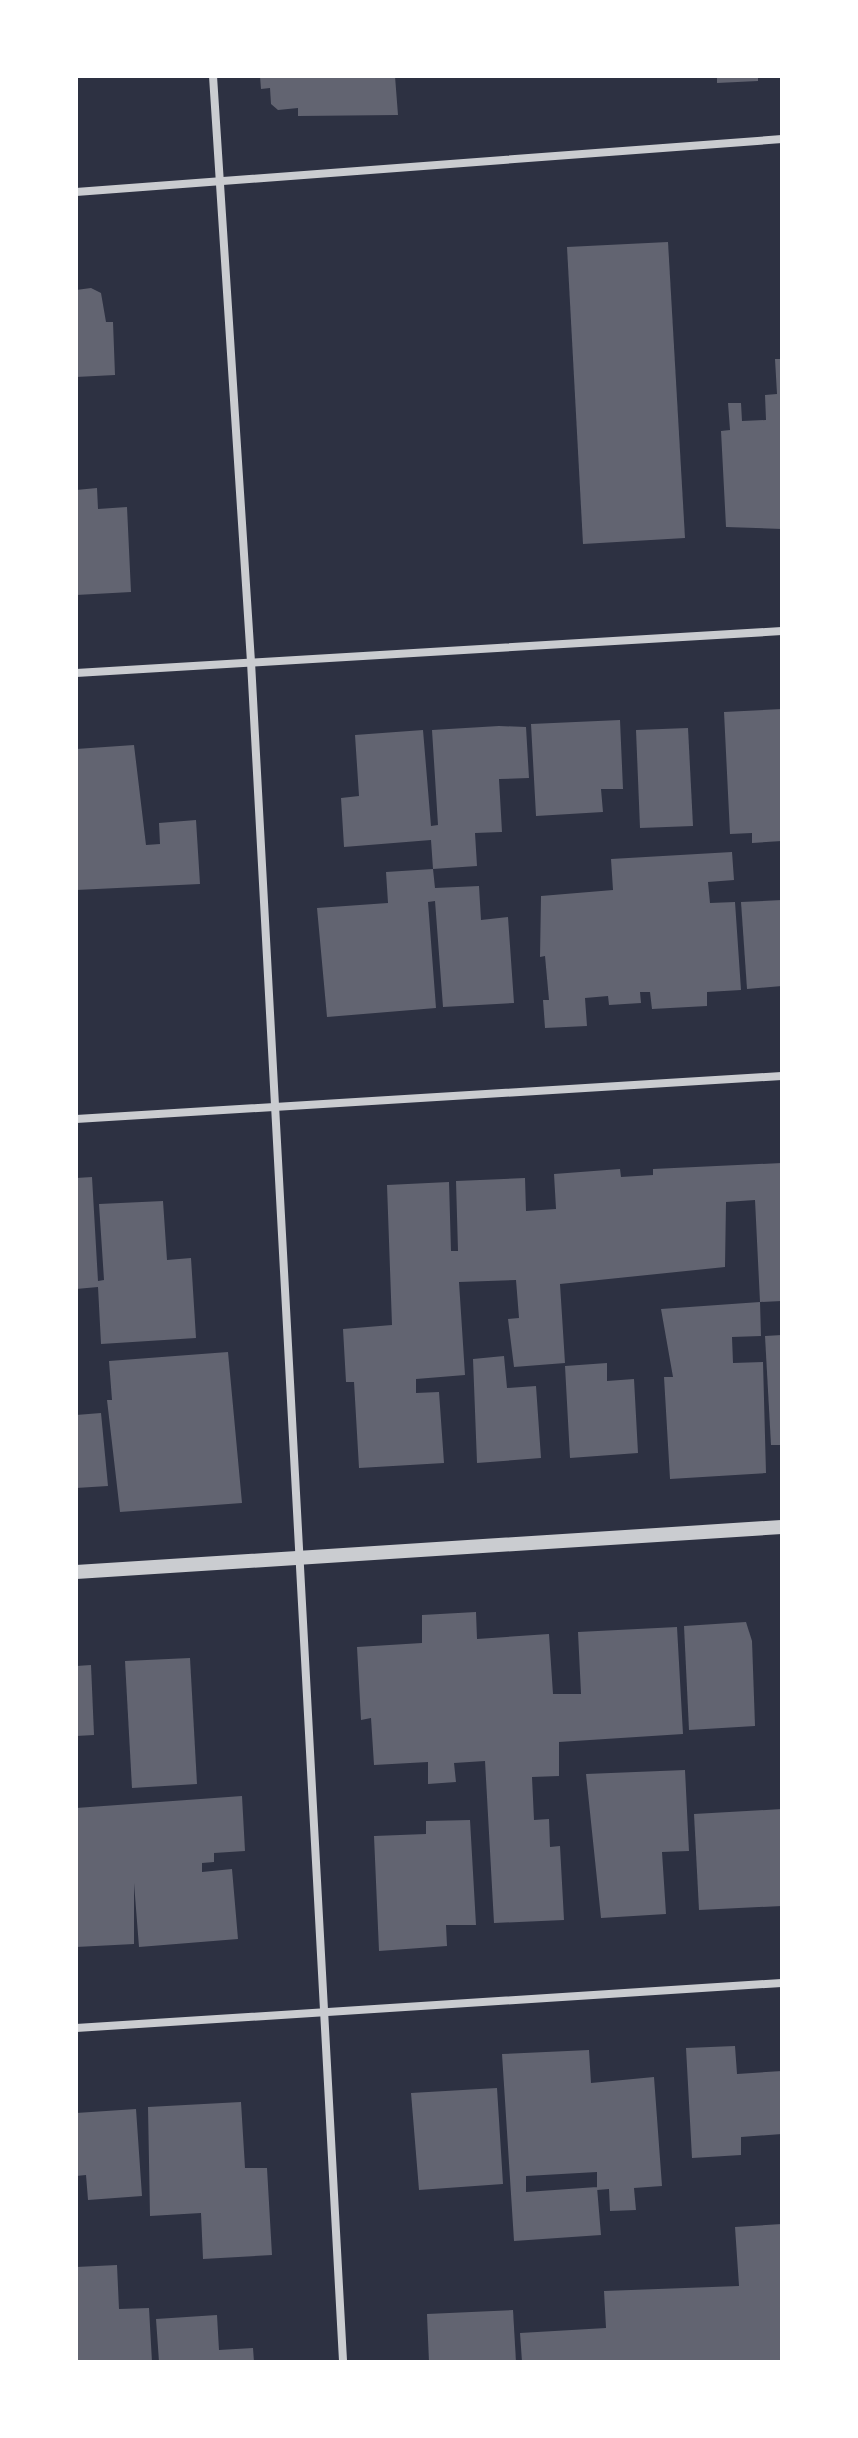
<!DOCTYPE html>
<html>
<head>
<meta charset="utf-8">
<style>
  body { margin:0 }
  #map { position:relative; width:858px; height:2438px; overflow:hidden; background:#2d3142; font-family:Ubuntu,sans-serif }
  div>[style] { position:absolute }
  .building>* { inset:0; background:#626471 }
  .minor>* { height:8px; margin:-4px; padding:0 4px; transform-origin:4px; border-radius:4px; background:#caccd0 }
  .tertiary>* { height:14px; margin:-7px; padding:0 7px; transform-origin:7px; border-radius:7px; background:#caccd0 }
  span { translate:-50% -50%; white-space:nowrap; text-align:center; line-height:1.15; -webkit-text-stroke:8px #fff; paint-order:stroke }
  .frame { position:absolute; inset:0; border:78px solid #fff; pointer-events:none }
</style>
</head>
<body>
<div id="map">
  <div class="building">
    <i style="clip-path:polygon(260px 76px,395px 76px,398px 115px,298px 116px,298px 108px,278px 110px,271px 104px,270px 88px,261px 89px)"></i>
    <i style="clip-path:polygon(717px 76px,758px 76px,758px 81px,717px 83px)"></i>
    <i style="clip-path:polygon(668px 242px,685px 538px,583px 544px,567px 247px)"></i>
    <i style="clip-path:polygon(91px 288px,101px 293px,106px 322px,113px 322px,115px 375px,76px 377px,76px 290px)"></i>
    <i style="clip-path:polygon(775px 359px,782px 359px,782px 529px,726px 527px,721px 431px,730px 430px,728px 403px,741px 403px,742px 421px,766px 420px,765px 395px,777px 394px)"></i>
    <i style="clip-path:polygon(97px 488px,98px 509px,127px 507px,131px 592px,76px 595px,76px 490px)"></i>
    <i style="clip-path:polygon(782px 709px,782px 841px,752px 843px,752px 833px,730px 834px,724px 712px)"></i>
    <i style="clip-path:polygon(620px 720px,623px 789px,601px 789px,603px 812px,536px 816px,531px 724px)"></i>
    <i style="clip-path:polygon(499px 726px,526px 727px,529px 778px,499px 779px,502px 832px,475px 833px,477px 866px,433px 869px,431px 840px,344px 847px,341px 798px,359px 796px,355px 735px,423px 730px,431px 826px,438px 825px,432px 730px)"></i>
    <i style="clip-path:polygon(688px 728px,693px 826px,640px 828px,636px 730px)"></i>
    <i style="clip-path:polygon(134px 745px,146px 845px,160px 844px,159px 823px,196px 820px,200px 884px,76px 890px,76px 749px)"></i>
    <i style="clip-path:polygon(732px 852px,734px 880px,708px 882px,710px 903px,735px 902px,741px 990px,707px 992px,707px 1006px,652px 1009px,650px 992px,640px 992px,641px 1003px,609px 1005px,608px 996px,585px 998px,587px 1026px,545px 1028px,543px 1000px,549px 1000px,545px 956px,540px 957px,541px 896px,613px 890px,611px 859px)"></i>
    <i style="clip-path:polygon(433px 869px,435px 888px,479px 886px,481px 920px,508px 917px,514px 1003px,443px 1007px,435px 901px,428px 902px,436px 1008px,327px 1017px,317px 908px,388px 903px,386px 872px)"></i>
    <i style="clip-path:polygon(782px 900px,782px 986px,747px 989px,741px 902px)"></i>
    <i style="clip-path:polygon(782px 1163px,782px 1301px,760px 1302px,755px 1200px,726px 1202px,725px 1267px,560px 1284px,565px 1363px,514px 1367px,508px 1319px,519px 1318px,516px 1280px,459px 1282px,465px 1375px,416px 1379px,416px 1393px,439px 1392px,444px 1463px,359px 1468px,354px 1382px,346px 1382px,343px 1329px,392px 1325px,387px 1185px,449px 1182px,451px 1251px,458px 1251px,456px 1181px,525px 1178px,526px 1211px,556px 1209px,554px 1174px,620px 1169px,621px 1177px,653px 1175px,653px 1169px)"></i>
    <i style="clip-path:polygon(92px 1177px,98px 1281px,104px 1280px,99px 1204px,163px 1201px,167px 1260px,191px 1258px,196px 1338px,101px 1344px,98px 1287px,76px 1289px,76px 1178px)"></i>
    <i style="clip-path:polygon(760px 1302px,761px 1336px,732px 1337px,733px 1363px,763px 1362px,766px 1473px,670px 1479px,664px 1377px,673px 1377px,661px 1309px)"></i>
    <i style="clip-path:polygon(782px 1335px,782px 1445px,771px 1445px,765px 1336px)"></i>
    <i style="clip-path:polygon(228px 1352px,242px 1503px,120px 1512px,107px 1400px,112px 1400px,109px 1361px)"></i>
    <i style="clip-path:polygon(504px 1356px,507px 1388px,536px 1386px,541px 1458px,477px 1463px,473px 1359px)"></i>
    <i style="clip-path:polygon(607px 1363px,607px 1381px,634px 1379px,638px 1453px,570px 1458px,565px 1366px)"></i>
    <i style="clip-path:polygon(101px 1413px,108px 1486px,76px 1488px,76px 1415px)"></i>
    <i style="clip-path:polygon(476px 1612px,477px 1639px,549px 1634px,553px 1694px,581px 1694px,578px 1632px,677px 1627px,683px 1734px,559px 1742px,559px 1776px,532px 1777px,534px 1820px,549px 1819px,550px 1847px,560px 1846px,564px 1920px,494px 1923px,485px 1761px,454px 1763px,456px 1782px,428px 1784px,428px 1762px,374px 1765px,371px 1718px,361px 1720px,357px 1647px,422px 1643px,422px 1615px)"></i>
    <i style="clip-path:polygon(746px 1622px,752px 1641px,755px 1726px,689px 1730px,684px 1626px)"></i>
    <i style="clip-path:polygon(190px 1658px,197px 1784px,132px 1788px,125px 1661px)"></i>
    <i style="clip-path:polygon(91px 1665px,94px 1735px,76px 1736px,76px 1666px)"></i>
    <i style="clip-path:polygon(685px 1770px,689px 1851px,662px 1852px,666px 1914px,601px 1918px,586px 1774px)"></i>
    <i style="clip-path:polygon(242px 1796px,245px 1851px,214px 1853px,214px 1862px,202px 1863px,202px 1872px,232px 1869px,238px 1939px,139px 1947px,134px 1883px,134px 1944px,76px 1947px,76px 1808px)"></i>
    <i style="clip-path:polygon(782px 1809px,782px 1906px,699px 1910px,694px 1814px)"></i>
    <i style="clip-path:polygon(470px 1820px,476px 1925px,446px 1925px,447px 1946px,379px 1951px,374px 1836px,426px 1834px,426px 1821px)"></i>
    <i style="clip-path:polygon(735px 2046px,737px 2074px,782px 2071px,782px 2134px,741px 2137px,741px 2155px,692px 2158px,686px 2048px)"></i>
    <i style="clip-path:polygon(589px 2050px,591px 2083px,654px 2077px,662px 2186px,634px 2188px,636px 2210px,610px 2211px,609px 2189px,597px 2190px,597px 2172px,526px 2176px,526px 2192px,597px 2187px,601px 2235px,514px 2241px,502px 2054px)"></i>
    <i style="clip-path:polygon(497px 2088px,503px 2184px,419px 2190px,411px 2093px)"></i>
    <i style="clip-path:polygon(241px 2102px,245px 2168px,267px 2168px,272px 2255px,203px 2259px,201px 2213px,150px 2216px,148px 2107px)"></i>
    <i style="clip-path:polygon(136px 2109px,142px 2196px,88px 2200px,86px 2175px,76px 2176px,76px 2113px)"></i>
    <i style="clip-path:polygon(782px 2224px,781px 2362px,522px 2362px,520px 2333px,606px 2328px,604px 2291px,739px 2286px,735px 2227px)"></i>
    <i style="clip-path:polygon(117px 2265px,119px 2309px,149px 2308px,152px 2362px,76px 2362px,76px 2267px)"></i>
    <i style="clip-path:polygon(513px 2310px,516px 2362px,429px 2362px,427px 2314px)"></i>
    <i style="clip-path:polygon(217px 2315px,219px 2350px,253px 2348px,254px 2362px,159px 2362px,156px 2319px)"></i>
  </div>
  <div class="minor">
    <i style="left:213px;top:76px;width:587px;rotate:86.29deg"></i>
    <i style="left:251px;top:662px;width:1702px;rotate:86.9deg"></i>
    <i style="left:76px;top:192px;width:708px;rotate:-4.29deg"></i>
    <i style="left:76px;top:673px;width:707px;rotate:-3.4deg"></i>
    <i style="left:76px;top:1119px;width:707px;rotate:-3.49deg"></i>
    <i style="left:76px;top:2028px;width:707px;rotate:-3.65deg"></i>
  </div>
  <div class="tertiary">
    <i style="left:76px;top:1572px;width:707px;rotate:-3.65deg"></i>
  </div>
  <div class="frame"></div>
</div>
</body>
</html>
